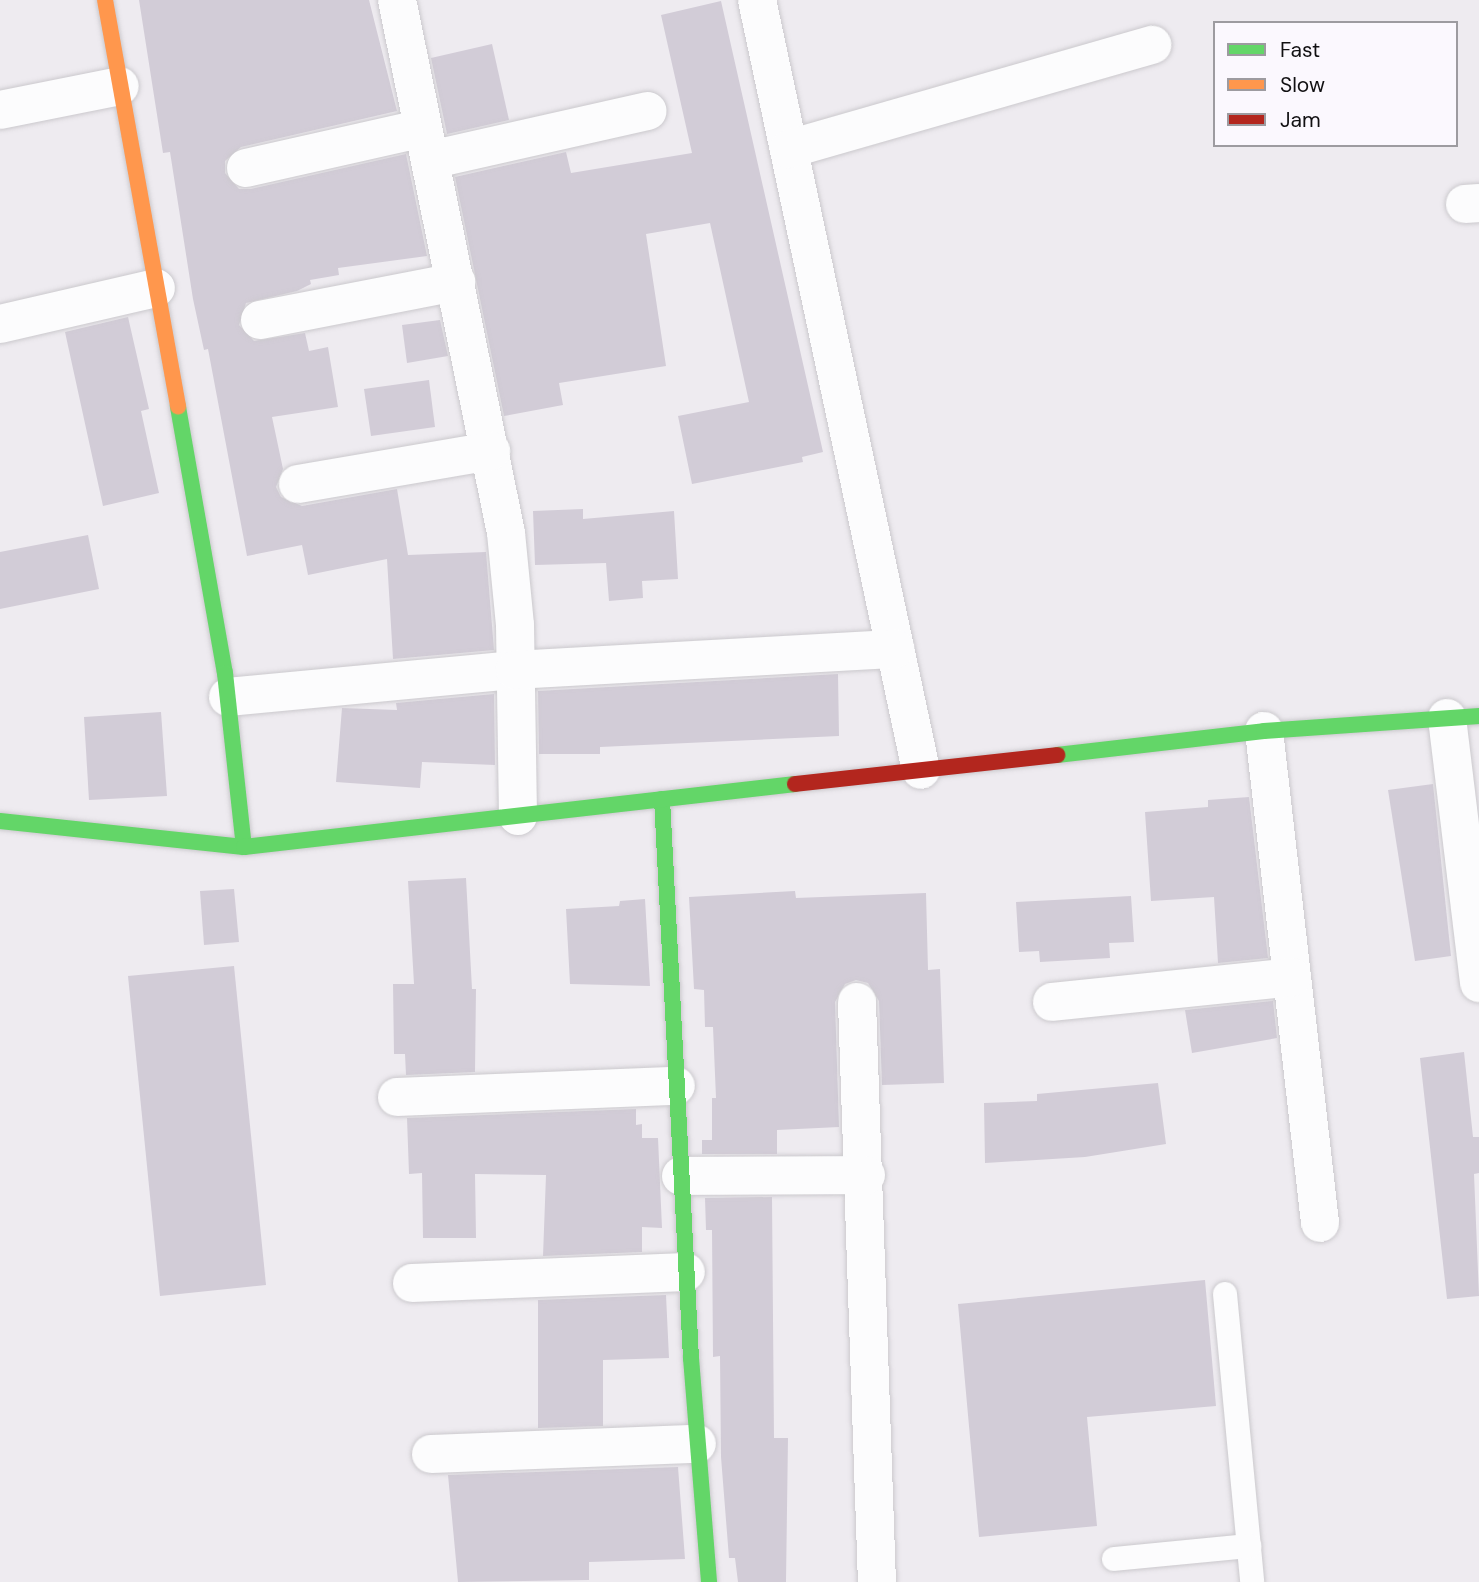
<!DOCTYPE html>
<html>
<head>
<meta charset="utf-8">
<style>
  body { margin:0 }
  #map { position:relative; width:1479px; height:1582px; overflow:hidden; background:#eeebf0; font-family:"DM Sans",sans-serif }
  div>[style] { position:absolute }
  .building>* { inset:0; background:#d2ccd7 }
  .roads { filter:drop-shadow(0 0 2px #cbc9cd) drop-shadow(0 0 2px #cbc9cd) }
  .lane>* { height:24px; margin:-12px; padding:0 12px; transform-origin:12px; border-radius:12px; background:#fcfcfd }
  .street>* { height:38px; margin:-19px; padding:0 19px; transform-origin:19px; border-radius:19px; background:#fcfcfd }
  .fast>* { height:16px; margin:-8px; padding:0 8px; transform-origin:8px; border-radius:8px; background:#63d668 }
  .slow>* { height:16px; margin:-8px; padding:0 8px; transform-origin:8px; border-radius:8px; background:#ff974d }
  .jam>* { height:16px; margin:-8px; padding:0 8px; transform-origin:8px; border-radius:8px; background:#b3261e }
  span { translate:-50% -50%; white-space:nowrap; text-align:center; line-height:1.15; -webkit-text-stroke:5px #fbf8fe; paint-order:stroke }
  .legend { position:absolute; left:1213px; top:21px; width:245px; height:126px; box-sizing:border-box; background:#fbf8fe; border:2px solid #9d9ba0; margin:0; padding:9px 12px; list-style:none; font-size:21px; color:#111012 }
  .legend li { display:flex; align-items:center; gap:14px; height:35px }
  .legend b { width:35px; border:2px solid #9d9ba0 }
</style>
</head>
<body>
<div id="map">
  <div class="building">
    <i style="clip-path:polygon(139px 0,369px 0,397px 111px,241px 147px,225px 161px,225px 173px,239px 189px,251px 189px,406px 154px,427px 256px,338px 268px,339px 275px,310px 280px,311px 284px,297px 291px,246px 303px,239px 325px,254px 341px,305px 333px,309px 351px,328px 347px,338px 407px,272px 417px,283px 469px,276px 487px,281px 497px,302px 506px,397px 489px,408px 555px,486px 552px,494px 650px,393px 659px,387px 559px,308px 575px,302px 545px,247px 556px,208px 349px,204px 350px,193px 299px,170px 152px,163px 153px)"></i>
    <i style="clip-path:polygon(721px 1px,823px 452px,802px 457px,803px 462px,692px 484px,678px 416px,749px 402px,710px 223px,646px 234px,666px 366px,559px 383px,563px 405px,504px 416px,455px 177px,566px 152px,571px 173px,692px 153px,661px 15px)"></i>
    <i style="clip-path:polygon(492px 44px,509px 120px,447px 134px,431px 58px)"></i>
    <i style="clip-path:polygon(128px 317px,149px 409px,141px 411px,159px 493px,103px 506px,65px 332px)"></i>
    <i style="clip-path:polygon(440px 320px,448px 356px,407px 363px,402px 325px)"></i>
    <i style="clip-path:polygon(429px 380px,435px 427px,371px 436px,364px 389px)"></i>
    <i style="clip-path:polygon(583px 509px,583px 519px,674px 511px,678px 579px,642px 581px,643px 598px,609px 601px,606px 563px,535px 565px,533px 511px)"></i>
    <i style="clip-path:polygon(88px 535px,99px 589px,0 609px,0 552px)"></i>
    <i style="clip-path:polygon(838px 674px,839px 736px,600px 747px,600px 754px,539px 754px,538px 691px)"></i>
    <i style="clip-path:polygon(494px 694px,495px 765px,422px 762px,420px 788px,336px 782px,342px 708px,397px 710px,396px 703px)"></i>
    <i style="clip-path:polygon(161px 712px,167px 796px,89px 800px,84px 717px)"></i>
    <i style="clip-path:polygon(1433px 784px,1451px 956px,1415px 961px,1388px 790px)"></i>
    <i style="clip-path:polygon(1249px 797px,1268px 958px,1218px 963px,1214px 897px,1151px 901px,1145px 812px,1208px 807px,1208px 800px)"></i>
    <i style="clip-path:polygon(466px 878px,472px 989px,476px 989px,475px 1072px,406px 1075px,405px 1054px,394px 1054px,393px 984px,414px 984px,408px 881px)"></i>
    <i style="clip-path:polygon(234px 889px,239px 942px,204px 945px,200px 891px)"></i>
    <i style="clip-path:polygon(795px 891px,796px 898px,926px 893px,928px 970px,940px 969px,944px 1083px,882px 1085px,879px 1001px,868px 983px,856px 980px,845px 984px,835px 1002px,839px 1127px,777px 1130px,777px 1154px,702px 1154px,702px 1140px,712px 1140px,712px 1098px,716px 1098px,713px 1027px,705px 1027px,704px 990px,694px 989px,689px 897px)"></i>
    <i style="clip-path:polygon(1131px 896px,1134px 942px,1109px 943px,1110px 958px,1040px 962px,1039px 951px,1019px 952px,1016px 902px)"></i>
    <i style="clip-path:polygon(645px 899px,650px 986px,570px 984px,566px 909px,619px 906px,620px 901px)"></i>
    <i style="clip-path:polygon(234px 966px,266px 1285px,160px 1296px,128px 976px)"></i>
    <i style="clip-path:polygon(1273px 1001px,1277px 1038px,1192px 1053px,1185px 1010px)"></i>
    <i style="clip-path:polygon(1464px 1052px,1473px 1137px,1479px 1137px,1479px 1173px,1474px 1174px,1479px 1296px,1447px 1299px,1420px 1058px)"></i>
    <i style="clip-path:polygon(1158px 1083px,1166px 1144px,1085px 1157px,985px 1163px,984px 1103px,1037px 1101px,1037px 1094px)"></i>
    <i style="clip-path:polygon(636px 1109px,636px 1125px,642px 1124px,642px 1138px,658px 1138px,662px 1228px,642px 1227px,642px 1252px,543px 1256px,546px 1175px,475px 1174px,476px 1238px,423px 1238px,422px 1173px,409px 1174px,407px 1118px)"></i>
    <i style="clip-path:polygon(772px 1197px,774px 1438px,788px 1438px,786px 1582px,738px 1582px,735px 1558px,729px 1558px,721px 1457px,720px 1356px,713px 1357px,712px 1230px,706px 1230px,705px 1198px)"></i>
    <i style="clip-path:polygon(1205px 1280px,1216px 1406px,1087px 1417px,1097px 1526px,979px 1537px,958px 1304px)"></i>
    <i style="clip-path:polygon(666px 1295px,669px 1358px,603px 1360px,603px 1426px,538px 1428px,538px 1300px)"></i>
    <i style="clip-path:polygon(678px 1467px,685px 1559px,589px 1562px,589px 1580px,458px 1582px,448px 1475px)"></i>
  </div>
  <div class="roads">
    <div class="lane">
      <i style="left:1225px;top:1294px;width:289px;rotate:84.6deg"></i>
      <i style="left:1114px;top:1559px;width:136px;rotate:-5.5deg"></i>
    </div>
    <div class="street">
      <i style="left:397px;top:0;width:544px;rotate:78.44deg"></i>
      <i style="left:506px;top:533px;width:92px;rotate:84.4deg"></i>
      <i style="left:515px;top:625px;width:191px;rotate:89.1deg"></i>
      <i style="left:757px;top:0;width:787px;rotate:77.98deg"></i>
      <i style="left:0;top:110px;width:122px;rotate:-11.3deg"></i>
      <i style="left:789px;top:149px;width:378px;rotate:-16deg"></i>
      <i style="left:430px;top:160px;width:223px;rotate:-12.7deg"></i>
      <i style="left:246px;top:168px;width:181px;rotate:-12.7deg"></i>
      <i style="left:1465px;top:204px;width:14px;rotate:-4deg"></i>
      <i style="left:260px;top:320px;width:200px;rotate:-11deg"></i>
      <i style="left:0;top:324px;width:160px;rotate:-13deg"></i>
      <i style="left:298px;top:484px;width:196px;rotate:-9.7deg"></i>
      <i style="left:228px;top:697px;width:288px;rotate:-5.4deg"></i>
      <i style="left:515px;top:670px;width:381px;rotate:-3.2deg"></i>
      <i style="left:1447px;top:718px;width:267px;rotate:83.1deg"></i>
      <i style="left:1264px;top:731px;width:495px;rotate:83.5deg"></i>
      <i style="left:857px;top:1002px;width:580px;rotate:88.03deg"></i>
      <i style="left:1052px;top:1002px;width:241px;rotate:-5.9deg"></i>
      <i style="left:397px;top:1097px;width:279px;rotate:-2.3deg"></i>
      <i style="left:681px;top:1176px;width:185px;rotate:-0.3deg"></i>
      <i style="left:412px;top:1283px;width:274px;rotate:-2.3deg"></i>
      <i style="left:431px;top:1454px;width:266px;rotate:-2.2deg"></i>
    </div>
    <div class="fast">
      <i style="left:178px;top:407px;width:270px;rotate:80deg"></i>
      <i style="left:225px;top:673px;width:175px;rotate:83.8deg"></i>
      <i style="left:1057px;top:755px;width:208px;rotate:-6.6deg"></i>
      <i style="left:1264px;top:731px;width:216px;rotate:-4deg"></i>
      <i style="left:662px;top:799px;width:560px;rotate:87.03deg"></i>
      <i style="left:691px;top:1358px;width:225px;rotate:85.4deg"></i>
      <i style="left:0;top:821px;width:245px;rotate:6.1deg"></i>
      <i style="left:244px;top:847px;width:555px;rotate:-6.52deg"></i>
    </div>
    <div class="slow">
      <i style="left:105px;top:0;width:413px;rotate:79.8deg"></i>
    </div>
    <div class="jam">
      <i style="left:795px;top:784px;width:264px;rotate:-6.3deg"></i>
    </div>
  </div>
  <ul class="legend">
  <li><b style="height:9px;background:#63d668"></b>Fast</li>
  <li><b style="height:9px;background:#ff974d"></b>Slow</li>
  <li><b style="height:9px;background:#b3261e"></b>Jam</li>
  </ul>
</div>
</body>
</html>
